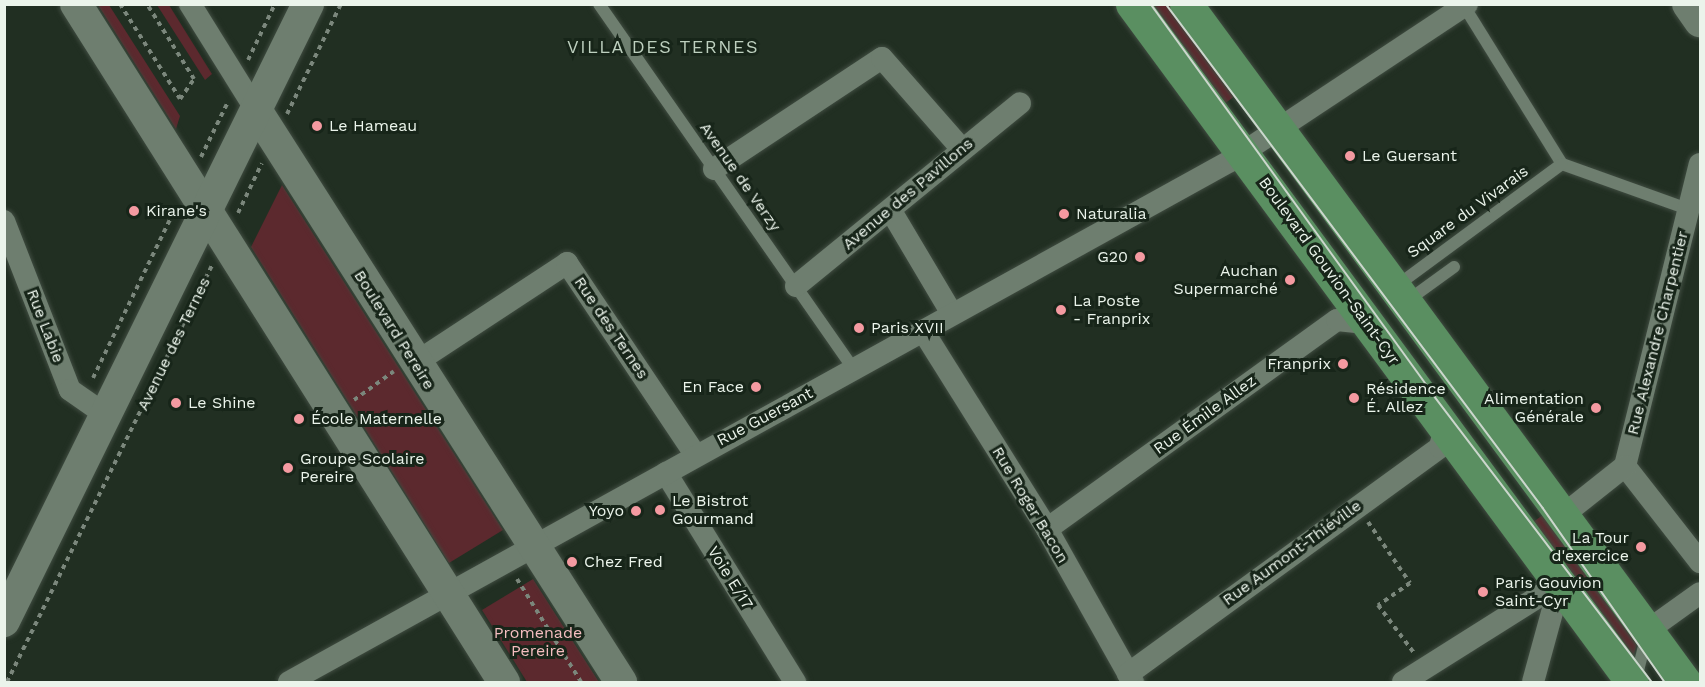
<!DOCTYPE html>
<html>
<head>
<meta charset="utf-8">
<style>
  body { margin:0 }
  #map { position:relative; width:1705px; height:687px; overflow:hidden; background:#212f22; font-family:"Work Sans",sans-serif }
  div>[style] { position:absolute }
  .green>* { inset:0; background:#5c292e }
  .path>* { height:4px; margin-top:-2px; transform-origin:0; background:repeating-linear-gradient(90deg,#7b877c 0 4.5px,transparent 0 9px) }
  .roads { filter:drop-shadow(0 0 2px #404c41) drop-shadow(0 0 2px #404c41) }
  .lane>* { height:12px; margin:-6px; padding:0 6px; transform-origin:6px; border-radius:6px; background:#6e7e6f }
  .street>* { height:22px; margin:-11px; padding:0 11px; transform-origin:11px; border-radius:11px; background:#6e7e6f }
  .secondary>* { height:32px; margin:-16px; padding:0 16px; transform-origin:16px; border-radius:16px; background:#6e7e6f }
  .primary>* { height:33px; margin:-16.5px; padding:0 16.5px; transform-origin:16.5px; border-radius:16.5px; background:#5a8f61 }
  .tram>* { height:1.5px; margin:-0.75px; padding:0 0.75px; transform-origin:0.75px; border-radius:0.75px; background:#ccd6cd }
  .dots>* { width:16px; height:16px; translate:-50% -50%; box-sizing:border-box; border:3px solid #172519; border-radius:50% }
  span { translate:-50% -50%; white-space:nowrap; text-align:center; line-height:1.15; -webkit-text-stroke:6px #172519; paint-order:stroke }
  .poi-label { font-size:16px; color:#ebf4eb }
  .left { translate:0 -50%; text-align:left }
  .right { translate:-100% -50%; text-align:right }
  .street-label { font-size:16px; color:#ebf4eb }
  .park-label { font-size:16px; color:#f4bdbf }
  .neighbourhood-label { font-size:18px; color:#bed0bf; letter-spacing:1.5px }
  .frame { position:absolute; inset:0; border:6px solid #ebf4eb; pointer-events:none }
</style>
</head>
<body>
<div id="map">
  <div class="green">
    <i style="clip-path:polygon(98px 5px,109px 5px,180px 116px,176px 129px)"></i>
    <i style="clip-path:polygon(157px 5px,169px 5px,212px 74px,205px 80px)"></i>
    <i style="clip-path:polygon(1138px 5px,1179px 5px,1243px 90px,1216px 110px)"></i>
    <i style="clip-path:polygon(282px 185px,503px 530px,449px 563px,251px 247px)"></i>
    <i style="clip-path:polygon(1551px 509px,1641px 631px,1629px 670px,1525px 528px)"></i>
    <i style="clip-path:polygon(533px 579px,599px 682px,527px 682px,482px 610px)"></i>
  </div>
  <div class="path">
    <i style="left:120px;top:4px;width:112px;rotate:57.7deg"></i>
    <i style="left:180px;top:99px;width:24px;rotate:-55deg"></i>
    <i style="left:194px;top:79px;width:89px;rotate:-122.1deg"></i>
    <i style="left:248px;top:60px;width:62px;rotate:-64.3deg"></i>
    <i style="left:287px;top:114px;width:123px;rotate:-63.9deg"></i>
    <i style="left:201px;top:157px;width:61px;rotate:-63.9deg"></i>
    <i style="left:238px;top:213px;width:55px;rotate:-64.4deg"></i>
    <i style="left:93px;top:378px;width:190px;rotate:-64.1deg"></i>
    <i style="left:354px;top:400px;width:49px;rotate:-35.9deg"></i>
    <i style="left:1368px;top:522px;width:74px;rotate:55.5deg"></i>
    <i style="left:1410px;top:583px;width:39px;rotate:145deg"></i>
    <i style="left:1378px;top:605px;width:60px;rotate:53.1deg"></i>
    <i style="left:517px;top:579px;width:121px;rotate:58.1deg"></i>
    <i style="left:7px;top:682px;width:464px;rotate:-63.8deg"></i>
  </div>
  <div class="roads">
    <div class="lane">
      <i style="left:599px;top:4px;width:445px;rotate:55.1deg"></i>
      <i style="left:1464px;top:6px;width:186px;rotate:58.2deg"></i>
      <i style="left:1562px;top:164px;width:134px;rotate:19.7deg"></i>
      <i style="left:1395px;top:287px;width:207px;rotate:-36.4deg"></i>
      <i style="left:1407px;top:301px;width:58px;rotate:-35.9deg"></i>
      <i style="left:1636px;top:679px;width:42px;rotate:-76.3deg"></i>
    </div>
    <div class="street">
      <i style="left:190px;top:4px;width:125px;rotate:58.1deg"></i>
      <i style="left:714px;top:169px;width:201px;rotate:-33.5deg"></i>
      <i style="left:882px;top:58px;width:121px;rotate:48.7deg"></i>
      <i style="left:891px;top:211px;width:117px;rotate:59.3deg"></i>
      <i style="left:4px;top:221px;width:181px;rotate:68.7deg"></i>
      <i style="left:70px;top:390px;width:44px;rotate:34.8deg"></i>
      <i style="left:796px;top:286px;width:289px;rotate:-39.2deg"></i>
      <i style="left:923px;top:331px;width:234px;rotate:57.9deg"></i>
      <i style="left:1047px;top:529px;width:176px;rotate:60.7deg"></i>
      <i style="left:415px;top:363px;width:182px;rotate:-33.3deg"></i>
      <i style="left:567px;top:263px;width:230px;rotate:56.2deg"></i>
      <i style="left:1625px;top:466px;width:311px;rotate:-76.1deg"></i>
      <i style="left:1625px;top:466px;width:122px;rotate:52deg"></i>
      <i style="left:666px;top:473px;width:246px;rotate:58.3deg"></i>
      <i style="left:1562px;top:516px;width:80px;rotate:-38.4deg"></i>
      <i style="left:1047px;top:529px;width:357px;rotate:-35.8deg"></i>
      <i style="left:1337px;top:320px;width:31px;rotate:6deg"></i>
      <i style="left:1647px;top:631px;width:65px;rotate:-35.6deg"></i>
      <i style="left:1128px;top:674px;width:386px;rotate:-36deg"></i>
      <i style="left:1440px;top:447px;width:21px;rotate:-76deg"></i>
      <i style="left:289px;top:682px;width:1076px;rotate:-28.97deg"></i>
      <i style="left:1230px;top:161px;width:284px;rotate:-33.5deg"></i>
      <i style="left:1403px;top:682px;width:186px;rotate:-32.2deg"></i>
      <i style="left:1533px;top:682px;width:103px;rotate:-74.7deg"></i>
    </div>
    <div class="secondary">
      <i style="left:76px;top:4px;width:802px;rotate:57.74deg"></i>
      <i style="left:1688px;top:4px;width:21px;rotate:55deg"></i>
      <i style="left:256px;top:110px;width:679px;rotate:57.46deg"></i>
      <i style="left:4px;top:621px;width:688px;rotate:-63.77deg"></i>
    </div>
    <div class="primary">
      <i style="left:1132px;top:4px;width:842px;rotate:53.59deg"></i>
      <i style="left:1186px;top:4px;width:842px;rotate:53.65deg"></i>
    </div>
  </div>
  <div class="tram">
    <i style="left:1151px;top:4px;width:485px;rotate:54.1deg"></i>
    <i style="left:1435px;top:397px;width:358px;rotate:52.7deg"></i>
    <i style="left:1166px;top:4px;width:629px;rotate:53.2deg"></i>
    <i style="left:1543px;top:508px;width:213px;rotate:55deg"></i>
  </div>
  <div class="dots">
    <i style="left:317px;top:126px;background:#f49aa1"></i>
    <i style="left:1350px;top:156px;background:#f49aa1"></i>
    <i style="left:134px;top:211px;background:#f49aa1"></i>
    <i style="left:1064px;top:214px;background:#f49aa1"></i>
    <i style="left:1140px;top:257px;background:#f49aa1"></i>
    <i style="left:1290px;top:280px;background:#f49aa1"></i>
    <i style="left:1061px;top:310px;background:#f49aa1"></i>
    <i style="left:859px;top:328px;background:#f49aa1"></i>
    <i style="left:1343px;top:364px;background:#f49aa1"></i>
    <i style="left:756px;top:387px;background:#f49aa1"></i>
    <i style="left:1354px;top:398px;background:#f49aa1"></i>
    <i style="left:176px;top:403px;background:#f49aa1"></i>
    <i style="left:1596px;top:408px;background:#f49aa1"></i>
    <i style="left:299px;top:419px;background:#f49aa1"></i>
    <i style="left:288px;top:468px;background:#f49aa1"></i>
    <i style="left:660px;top:510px;background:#f49aa1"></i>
    <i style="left:636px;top:511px;background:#f49aa1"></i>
    <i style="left:1641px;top:547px;background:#f49aa1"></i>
    <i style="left:572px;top:562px;background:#f49aa1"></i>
    <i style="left:1483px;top:592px;background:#f49aa1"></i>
  </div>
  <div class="poi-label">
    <span class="left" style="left:329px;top:126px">Le Hameau</span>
    <span class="left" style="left:1362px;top:156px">Le Guersant</span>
    <span class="left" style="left:146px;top:211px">Kirane's</span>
    <span class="left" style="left:1076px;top:214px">Naturalia</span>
    <span class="right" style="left:1128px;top:257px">G20</span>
    <span class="right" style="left:1278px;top:280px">Auchan<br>Supermarché</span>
    <span class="left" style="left:1073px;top:310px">La Poste<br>- Franprix</span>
    <span class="left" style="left:871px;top:328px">Paris XVII</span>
    <span class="right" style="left:1331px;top:364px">Franprix</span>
    <span class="right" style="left:744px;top:387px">En Face</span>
    <span class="left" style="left:1366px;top:398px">Résidence<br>É. Allez</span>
    <span class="right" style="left:1584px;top:408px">Alimentation<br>Générale</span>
    <span class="left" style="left:188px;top:403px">Le Shine</span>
    <span class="left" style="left:311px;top:419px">École Maternelle</span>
    <span class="left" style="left:300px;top:468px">Groupe Scolaire<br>Pereire</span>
    <span class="left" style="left:672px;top:510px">Le Bistrot<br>Gourmand</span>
    <span class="right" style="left:624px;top:511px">Yoyo</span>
    <span class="right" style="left:1629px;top:547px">La Tour<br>d'exercice</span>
    <span class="left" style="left:584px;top:562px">Chez Fred</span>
    <span class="left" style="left:1495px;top:592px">Paris Gouvion<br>Saint-Cyr</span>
  </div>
  <div class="street-label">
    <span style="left:740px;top:177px;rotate:55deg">Avenue de Verzy</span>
    <span style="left:908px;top:194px;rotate:-40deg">Avenue des Pavillons</span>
    <span style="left:1468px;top:212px;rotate:-36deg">Square du Vivarais</span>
    <span style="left:1329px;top:271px;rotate:54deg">Boulevard Gouvion-Saint-Cyr</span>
    <span style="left:45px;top:326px;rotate:69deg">Rue Labie</span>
    <span style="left:611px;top:328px;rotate:56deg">Rue des Ternes</span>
    <span style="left:394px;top:330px;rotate:58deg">Boulevard Pereire</span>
    <span style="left:1658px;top:333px;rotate:-76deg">Rue Alexandre Charpentier</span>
    <span style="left:174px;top:344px;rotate:-64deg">Avenue des Ternes</span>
    <span style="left:1205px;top:415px;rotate:-36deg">Rue Émile Allez</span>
    <span style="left:765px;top:417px;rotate:-28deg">Rue Guersant</span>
    <span style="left:1030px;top:505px;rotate:59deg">Rue Roger Bacon</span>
    <span style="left:1292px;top:553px;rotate:-36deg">Rue Aumont-Thiéville</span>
    <span style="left:730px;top:578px;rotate:58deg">Voie E/17</span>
  </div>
  <div class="park-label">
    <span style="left:538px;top:642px">Promenade<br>Pereire</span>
  </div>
  <div class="neighbourhood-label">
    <span style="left:663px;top:47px">VILLA DES TERNES</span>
  </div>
  <div class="frame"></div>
</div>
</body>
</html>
